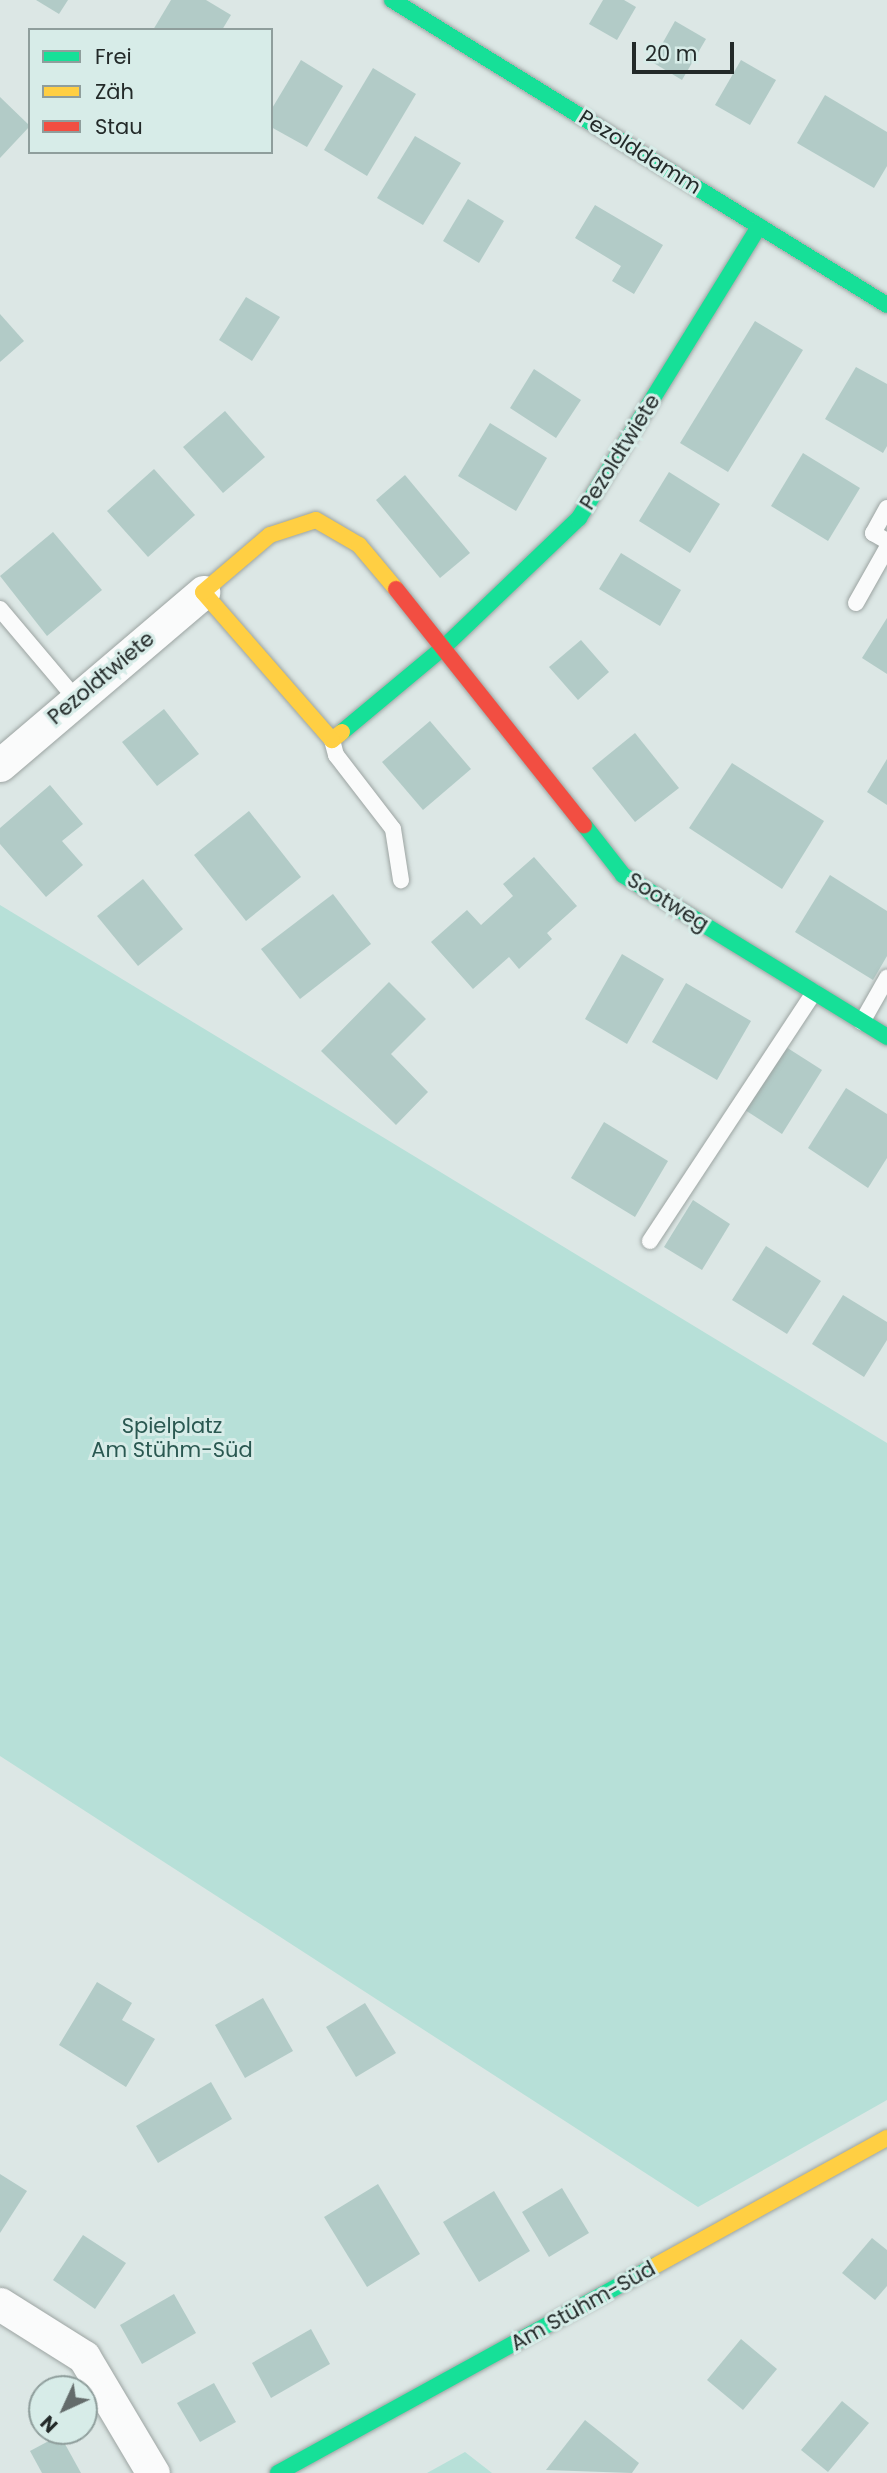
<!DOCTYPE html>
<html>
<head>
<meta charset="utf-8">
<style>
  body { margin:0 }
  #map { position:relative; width:887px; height:2473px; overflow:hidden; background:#dce7e5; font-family:Poppins,sans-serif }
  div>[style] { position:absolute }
  .green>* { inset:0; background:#b7e0d8 }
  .building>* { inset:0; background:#b2cbc7 }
  .roads { filter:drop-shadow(0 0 2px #9ca4a2) drop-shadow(0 0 2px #9ca4a2) }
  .lane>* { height:16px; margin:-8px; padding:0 8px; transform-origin:8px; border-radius:8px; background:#fafbfb }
  .street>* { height:33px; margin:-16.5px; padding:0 16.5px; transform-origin:16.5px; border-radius:16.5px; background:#fafbfb }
  .fast>* { height:16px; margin:-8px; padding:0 8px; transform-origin:8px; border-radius:8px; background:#16e098 }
  .slow>* { height:16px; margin:-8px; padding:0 8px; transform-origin:8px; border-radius:8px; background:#ffcf43 }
  .jam>* { height:16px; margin:-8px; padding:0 8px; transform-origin:8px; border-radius:8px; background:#f24e42 }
  span { translate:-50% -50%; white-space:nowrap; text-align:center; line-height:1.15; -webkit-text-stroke:6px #d7ece8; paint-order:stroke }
  .street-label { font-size:21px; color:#232a29 }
  .park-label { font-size:21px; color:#2a5851 }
  .legend { position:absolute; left:28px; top:28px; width:245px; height:126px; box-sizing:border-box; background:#d7ece8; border:2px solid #8f9e9c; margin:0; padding:9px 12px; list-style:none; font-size:21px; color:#232a29 }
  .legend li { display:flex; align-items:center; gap:14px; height:35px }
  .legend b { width:35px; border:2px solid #8f9e9c }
  .north { position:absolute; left:28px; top:2375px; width:70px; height:70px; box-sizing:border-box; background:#d7ece8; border:2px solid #8f9e9c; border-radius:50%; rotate:225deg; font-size:19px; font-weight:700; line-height:28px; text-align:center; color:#232a29 }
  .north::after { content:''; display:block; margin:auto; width:24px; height:32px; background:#646c6b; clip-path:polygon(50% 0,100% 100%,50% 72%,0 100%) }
  .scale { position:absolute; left:632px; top:42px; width:102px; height:32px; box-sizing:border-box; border:4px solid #232a29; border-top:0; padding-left:9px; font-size:21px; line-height:24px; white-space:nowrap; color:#232a29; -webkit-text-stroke:5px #d7ece8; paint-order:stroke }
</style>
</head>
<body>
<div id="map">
  <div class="green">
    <i style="clip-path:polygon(0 905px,887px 1443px,887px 2100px,698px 2207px,0 1756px)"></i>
    <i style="clip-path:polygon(465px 2452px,492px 2473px,427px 2473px)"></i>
  </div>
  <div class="building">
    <i style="clip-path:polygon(36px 0,68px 0,59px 14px)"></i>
    <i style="clip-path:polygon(171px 0,206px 0,231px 15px,222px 30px,153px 30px)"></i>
    <i style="clip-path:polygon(603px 0,624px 0,636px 7px,617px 40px,589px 24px)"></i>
    <i style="clip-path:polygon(675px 21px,706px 39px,682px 80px,652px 62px)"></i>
    <i style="clip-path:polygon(301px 60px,343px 86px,307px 147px,271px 127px,271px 110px)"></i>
    <i style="clip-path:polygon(741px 60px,776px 80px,750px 125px,715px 105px)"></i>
    <i style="clip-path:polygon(373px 68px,416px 94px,367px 176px,324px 150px)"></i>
    <i style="clip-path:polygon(825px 95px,887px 132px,887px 166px,874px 188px,797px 143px)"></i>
    <i style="clip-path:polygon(0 97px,30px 126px,0 158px)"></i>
    <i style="clip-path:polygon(415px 136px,461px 163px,423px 225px,377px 198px)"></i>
    <i style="clip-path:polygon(468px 199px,504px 221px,479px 263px,443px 241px)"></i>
    <i style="clip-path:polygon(595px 205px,663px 245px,634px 294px,612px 281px,621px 266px,575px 238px)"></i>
    <i style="clip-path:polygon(246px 297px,280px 317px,252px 361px,219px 340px)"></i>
    <i style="clip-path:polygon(0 314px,24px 341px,0 362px)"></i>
    <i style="clip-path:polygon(755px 321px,803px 350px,728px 472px,680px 443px)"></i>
    <i style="clip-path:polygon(856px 367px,887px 384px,887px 446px,883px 453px,825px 419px)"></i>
    <i style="clip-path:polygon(534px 369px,581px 400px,556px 438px,510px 408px)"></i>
    <i style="clip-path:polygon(225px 411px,265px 457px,223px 493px,183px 447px)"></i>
    <i style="clip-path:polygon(490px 423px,547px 458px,516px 511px,458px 476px)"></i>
    <i style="clip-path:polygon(803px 453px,860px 488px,828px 541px,771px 506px)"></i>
    <i style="clip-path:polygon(154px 469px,195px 515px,148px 557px,107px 511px)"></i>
    <i style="clip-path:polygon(669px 472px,720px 504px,690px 553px,639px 521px)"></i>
    <i style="clip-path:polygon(405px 475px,470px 553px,440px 578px,376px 500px)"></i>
    <i style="clip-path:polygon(53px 532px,102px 590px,47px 636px,0 576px)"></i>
    <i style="clip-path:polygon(621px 553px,681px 590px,660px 626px,599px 589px)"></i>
    <i style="clip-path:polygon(887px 618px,887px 674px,862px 658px)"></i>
    <i style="clip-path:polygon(581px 640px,609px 672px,578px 700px,549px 667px)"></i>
    <i style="clip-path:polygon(164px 709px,199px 754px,157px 786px,122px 742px)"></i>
    <i style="clip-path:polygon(430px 721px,471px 769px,423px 810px,382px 762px)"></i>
    <i style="clip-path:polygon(635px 733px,679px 788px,635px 822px,592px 768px)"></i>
    <i style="clip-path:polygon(887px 759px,887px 805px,867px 792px)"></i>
    <i style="clip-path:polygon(732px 763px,824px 821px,782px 889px,689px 828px)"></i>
    <i style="clip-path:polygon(50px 785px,83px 824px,62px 841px,83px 865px,46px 897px,0 844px,0 828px)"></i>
    <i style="clip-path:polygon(249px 811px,301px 877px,246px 921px,194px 855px)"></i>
    <i style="clip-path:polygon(534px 857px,577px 906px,547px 933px,552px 939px,519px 969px,509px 957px,473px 989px,431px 942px,467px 910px,481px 925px,513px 896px,503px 884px)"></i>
    <i style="clip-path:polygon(830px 875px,887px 911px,887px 956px,873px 980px,795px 932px)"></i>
    <i style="clip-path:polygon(143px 879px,183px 929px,138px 966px,97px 916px)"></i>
    <i style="clip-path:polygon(333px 894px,371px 944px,300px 999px,261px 949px)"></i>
    <i style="clip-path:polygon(622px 954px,664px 979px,627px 1044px,585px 1019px)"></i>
    <i style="clip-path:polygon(389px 982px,426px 1019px,391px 1054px,428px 1092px,396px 1125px,321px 1051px)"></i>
    <i style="clip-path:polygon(686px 983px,751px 1021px,717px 1080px,652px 1042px)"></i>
    <i style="clip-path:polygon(786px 1047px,822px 1070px,782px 1134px,745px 1110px)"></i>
    <i style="clip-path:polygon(846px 1088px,887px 1114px,887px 1158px,868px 1188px,808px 1148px)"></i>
    <i style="clip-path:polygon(604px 1122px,668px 1161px,635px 1217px,571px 1178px)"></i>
    <i style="clip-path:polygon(693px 1200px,730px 1224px,702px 1270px,664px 1247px)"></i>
    <i style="clip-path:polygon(766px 1246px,821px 1281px,787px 1334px,732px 1300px)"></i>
    <i style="clip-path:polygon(843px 1295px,887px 1322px,887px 1340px,864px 1377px,812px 1344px)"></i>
    <i style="clip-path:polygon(97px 1982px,132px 2003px,122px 2020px,155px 2039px,126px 2087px,59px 2045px)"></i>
    <i style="clip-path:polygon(263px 1998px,293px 2051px,245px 2078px,215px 2025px)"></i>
    <i style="clip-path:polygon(365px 2003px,396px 2053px,356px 2077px,326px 2027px)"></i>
    <i style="clip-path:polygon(211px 2082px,232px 2119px,158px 2163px,136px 2126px)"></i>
    <i style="clip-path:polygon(0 2174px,27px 2191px,0 2233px)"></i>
    <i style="clip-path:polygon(378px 2184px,420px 2254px,367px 2287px,324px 2217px)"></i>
    <i style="clip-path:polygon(562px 2188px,589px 2233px,549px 2257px,522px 2212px)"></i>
    <i style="clip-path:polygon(494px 2191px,530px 2251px,479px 2282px,443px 2222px)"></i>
    <i style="clip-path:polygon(83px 2235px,126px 2263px,95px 2309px,53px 2280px)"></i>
    <i style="clip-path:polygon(872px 2238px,887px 2250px,887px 2286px,875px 2300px,842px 2273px)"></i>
    <i style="clip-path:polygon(174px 2294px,196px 2333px,142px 2364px,120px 2325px)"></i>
    <i style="clip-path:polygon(311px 2329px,330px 2364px,271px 2398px,252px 2363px)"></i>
    <i style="clip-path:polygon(741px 2339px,777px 2369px,743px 2410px,707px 2380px)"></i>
    <i style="clip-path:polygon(214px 2383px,236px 2422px,200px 2442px,177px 2403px)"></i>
    <i style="clip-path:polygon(842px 2401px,869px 2423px,828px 2472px,801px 2450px)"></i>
    <i style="clip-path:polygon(585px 2420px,639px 2463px,632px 2473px,546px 2470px)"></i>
    <i style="clip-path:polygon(60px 2435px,81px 2473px,42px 2473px,30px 2451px)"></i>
  </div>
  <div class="roads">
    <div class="lane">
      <i style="left:887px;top:508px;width:29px;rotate:119deg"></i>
      <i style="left:873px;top:533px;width:16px;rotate:30deg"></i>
      <i style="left:856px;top:603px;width:63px;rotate:-60.6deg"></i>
      <i style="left:0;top:609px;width:119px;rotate:49.8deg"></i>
      <i style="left:332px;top:740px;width:16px;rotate:75deg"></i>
      <i style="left:336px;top:755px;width:93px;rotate:52.4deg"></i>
      <i style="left:393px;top:829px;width:52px;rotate:81.1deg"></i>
      <i style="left:862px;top:1022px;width:51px;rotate:-60.4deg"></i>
      <i style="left:650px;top:1241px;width:298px;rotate:-56.6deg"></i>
    </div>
    <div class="street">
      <i style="left:0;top:765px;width:267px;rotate:-40.4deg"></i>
      <i style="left:0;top:2304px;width:99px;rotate:32.2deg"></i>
      <i style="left:84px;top:2357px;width:135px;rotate:59.3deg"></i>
    </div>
    <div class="fast">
      <i style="left:392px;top:0;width:581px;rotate:31.64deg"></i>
      <i style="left:342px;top:732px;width:133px;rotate:-39.8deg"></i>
      <i style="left:444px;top:647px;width:187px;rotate:-43.7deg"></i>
      <i style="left:579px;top:518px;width:343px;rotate:-58.3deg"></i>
      <i style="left:584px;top:825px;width:63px;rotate:52deg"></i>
      <i style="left:623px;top:875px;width:310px;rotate:31.5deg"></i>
      <i style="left:278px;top:2473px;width:430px;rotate:-28.8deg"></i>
    </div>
    <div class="slow">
      <i style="left:342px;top:732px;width:13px;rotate:141deg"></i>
      <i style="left:332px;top:740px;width:196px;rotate:-131.1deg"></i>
      <i style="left:203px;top:592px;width:88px;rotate:-40.4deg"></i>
      <i style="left:270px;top:535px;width:48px;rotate:-18.1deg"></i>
      <i style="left:316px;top:520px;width:50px;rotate:30.2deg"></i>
      <i style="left:359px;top:545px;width:57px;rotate:49.9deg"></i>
      <i style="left:655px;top:2266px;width:265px;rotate:-28.9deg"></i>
    </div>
    <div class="jam">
      <i style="left:396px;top:589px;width:302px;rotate:51.5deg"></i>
    </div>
  </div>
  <div class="street-label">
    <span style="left:640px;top:152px;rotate:32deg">Pezolddamm</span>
    <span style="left:620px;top:452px;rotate:-58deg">Pezoldtwiete</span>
    <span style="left:101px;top:678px;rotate:-40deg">Pezoldtwiete</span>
    <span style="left:668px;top:902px;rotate:32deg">Sootweg</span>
    <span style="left:583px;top:2306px;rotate:-29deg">Am Stühm-Süd</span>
  </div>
  <div class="park-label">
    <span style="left:172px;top:1438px">Spielplatz<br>Am Stühm-Süd</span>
  </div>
  <ul class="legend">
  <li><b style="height:9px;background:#16e098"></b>Frei</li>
  <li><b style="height:9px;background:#ffcf43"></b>Zäh</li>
  <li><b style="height:9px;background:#f24e42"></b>Stau</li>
  </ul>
  <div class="north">N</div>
  <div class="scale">20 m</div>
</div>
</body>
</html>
